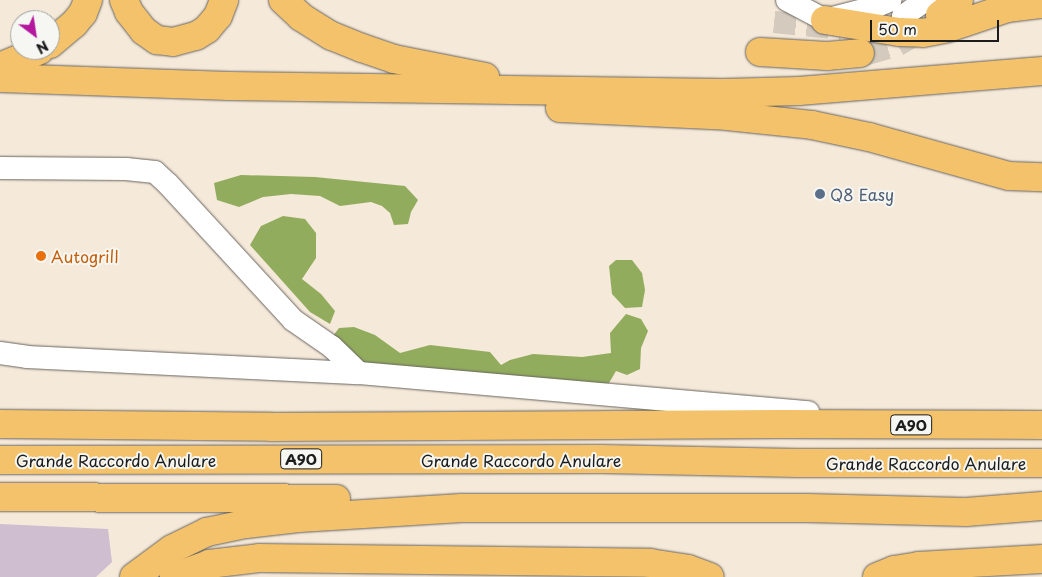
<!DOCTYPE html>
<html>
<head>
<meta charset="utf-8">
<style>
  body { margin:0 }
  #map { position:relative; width:1042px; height:577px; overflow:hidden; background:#f5e9da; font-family:"Playpen Sans",sans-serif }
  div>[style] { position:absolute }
  .industrial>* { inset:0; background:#cebed0 }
  .forest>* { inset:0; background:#92ac5d }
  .minor-tunnel>* { height:22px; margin-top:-11px; transform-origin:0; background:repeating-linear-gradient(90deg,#d4cabe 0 22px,transparent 0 33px) }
  .highway-tunnel>* { height:28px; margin-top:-14px; transform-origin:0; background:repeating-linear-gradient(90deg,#d4cabe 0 28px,transparent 0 42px) }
  .roads { filter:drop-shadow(0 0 1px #68645e) drop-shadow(0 0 1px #68645e) }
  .minor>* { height:22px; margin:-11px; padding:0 11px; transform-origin:11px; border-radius:11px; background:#fff }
  .major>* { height:28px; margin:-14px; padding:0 14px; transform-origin:14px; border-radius:14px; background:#f3c26a }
  .highway>* { height:28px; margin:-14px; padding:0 14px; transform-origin:14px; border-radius:14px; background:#f3c26a }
  .dots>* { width:14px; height:14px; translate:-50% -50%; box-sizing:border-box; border:2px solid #f6f6f2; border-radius:50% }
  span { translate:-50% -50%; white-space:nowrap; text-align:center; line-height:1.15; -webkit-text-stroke:4px #f6f6f2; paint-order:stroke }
  .shield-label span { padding:1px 4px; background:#f6f6f2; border:1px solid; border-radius:4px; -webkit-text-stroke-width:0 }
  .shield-label { font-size:15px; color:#1c1c1c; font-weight:700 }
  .service-label { font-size:16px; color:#4e5e75 }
  .left { translate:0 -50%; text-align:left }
  .food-label { font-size:16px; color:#c56008 }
  .street-label { font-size:16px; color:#1c1c1c }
  .north { position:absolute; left:10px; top:10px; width:50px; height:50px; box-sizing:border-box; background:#f6f6f2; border:1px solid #9f9f9c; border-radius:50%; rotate:149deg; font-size:14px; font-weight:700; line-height:20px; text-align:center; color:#1c1c1c }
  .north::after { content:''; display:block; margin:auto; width:18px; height:22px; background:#b5179e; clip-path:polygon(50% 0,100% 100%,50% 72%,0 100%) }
  .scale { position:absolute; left:870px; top:20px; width:129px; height:22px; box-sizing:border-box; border:2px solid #1c1c1c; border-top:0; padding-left:6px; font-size:15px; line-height:18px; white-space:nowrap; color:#1c1c1c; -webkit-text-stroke:4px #f6f6f2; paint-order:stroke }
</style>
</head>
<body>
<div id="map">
  <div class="industrial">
    <i style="clip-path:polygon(0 524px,108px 529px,112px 562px,96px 577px,0 577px)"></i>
  </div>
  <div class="forest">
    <i style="clip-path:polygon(241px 175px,315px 177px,405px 186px,418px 200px,411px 212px,408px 224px,394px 225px,390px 213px,382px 206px,371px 202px,340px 206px,320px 196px,291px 194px,263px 197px,239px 207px,217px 200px,214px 183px)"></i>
    <i style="clip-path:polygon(283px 216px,305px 219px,316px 233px,316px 258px,302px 279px,321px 294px,335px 311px,330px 324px,310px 312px,250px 245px,261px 226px)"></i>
    <i style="clip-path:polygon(616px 260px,632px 260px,642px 273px,645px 290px,642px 307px,625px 308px,612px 294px,609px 266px)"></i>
    <i style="clip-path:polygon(626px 314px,641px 319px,648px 331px,641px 348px,640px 369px,627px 375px,616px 371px,609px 383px,584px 386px,367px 366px,333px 336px,339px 328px,354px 327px,375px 335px,400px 353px,430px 345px,490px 352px,501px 365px,510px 360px,533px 354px,582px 357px,611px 353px,610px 333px)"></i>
  </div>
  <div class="minor-tunnel">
    <i style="left:774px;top:22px;width:68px;rotate:5.9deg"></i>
  </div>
  <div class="highway-tunnel">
    <i style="left:860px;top:53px;width:37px;rotate:-16deg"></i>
    <i style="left:896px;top:43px;width:31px;rotate:-31deg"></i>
  </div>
  <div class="roads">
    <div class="minor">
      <i style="left:787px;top:0;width:43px;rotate:27.8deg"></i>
      <i style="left:825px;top:20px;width:52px;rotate:-14.6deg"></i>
      <i style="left:875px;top:7px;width:17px;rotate:-24deg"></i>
      <i style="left:903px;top:16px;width:28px;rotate:-35deg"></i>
      <i style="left:0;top:168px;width:126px;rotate:0.5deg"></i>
      <i style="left:126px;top:169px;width:29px;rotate:6deg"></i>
      <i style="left:155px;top:172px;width:18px;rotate:43deg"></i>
      <i style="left:168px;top:184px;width:185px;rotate:47.4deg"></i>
      <i style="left:293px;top:320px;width:47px;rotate:34.7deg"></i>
      <i style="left:332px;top:347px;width:37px;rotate:44deg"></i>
      <i style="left:0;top:353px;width:27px;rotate:8deg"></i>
      <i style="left:27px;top:357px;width:332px;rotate:2.8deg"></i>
      <i style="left:359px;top:373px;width:451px;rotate:5deg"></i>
    </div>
    <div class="major">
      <i style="left:124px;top:0;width:13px;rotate:67deg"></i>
      <i style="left:129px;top:12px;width:24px;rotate:52deg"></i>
      <i style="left:144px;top:31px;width:16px;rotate:35deg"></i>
      <i style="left:157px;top:40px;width:16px;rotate:7deg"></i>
      <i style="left:173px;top:42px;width:24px;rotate:-15deg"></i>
      <i style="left:196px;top:36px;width:13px;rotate:-32deg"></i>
      <i style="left:207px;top:29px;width:17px;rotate:-50deg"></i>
      <i style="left:218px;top:16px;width:17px;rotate:-69deg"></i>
    </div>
    <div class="highway">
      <i style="left:283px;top:0;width:25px;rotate:43deg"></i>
      <i style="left:301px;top:17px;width:36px;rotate:32deg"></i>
      <i style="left:332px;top:36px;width:32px;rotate:22deg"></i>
      <i style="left:362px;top:48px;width:34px;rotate:19deg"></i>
      <i style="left:394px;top:59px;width:93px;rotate:11.2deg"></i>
      <i style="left:940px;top:15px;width:24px;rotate:-38deg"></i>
      <i style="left:825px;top:20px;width:75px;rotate:9.2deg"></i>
      <i style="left:899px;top:32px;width:24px;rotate:2deg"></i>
      <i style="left:923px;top:33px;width:25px;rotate:-11deg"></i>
      <i style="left:948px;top:28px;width:62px;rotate:-18.7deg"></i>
      <i style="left:1007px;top:8px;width:35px;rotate:-7deg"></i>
      <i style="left:50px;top:44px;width:31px;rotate:-40deg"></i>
      <i style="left:74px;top:24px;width:14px;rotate:-51deg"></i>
      <i style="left:83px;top:13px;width:14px;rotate:-69deg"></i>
      <i style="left:760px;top:52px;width:67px;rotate:3.4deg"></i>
      <i style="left:827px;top:56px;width:33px;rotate:-5deg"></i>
      <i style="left:0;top:67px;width:43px;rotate:-23deg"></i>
      <i style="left:0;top:78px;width:229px;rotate:2deg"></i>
      <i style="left:229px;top:86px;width:493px;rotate:0.8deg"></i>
      <i style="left:722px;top:93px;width:77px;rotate:-1.5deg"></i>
      <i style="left:799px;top:91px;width:244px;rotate:-4.7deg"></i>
      <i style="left:560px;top:108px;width:167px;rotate:2.7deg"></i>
      <i style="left:727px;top:116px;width:85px;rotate:6deg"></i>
      <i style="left:812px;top:125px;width:58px;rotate:11.9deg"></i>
      <i style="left:869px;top:137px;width:145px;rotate:15.6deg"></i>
      <i style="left:1009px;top:176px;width:33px;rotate:2deg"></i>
      <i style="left:0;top:424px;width:271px;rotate:0.6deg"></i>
      <i style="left:271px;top:427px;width:510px;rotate:-0.34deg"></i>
      <i style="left:781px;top:424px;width:261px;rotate:0.2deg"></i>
      <i style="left:0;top:460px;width:602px;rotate:-0.1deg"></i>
      <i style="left:602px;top:459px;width:195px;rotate:1.2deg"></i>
      <i style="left:797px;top:463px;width:245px"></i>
      <i style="left:0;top:497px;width:336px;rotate:0.3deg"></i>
      <i style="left:134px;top:577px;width:47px;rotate:-36.4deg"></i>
      <i style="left:172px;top:549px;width:39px;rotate:-26deg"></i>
      <i style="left:207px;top:532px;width:40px;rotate:-12deg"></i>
      <i style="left:246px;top:524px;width:53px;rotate:-6.5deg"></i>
      <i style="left:299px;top:518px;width:163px;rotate:-3.5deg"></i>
      <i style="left:462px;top:508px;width:345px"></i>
      <i style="left:807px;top:508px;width:159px;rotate:1.4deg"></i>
      <i style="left:966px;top:512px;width:76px;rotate:-4.5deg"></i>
      <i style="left:174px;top:577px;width:37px;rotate:-20deg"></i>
      <i style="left:209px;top:564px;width:50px;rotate:-6.8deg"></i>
      <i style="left:259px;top:558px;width:391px;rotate:0.7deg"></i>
      <i style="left:650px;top:563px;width:38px;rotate:9deg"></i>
      <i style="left:688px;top:569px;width:23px;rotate:20deg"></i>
      <i style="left:877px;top:577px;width:18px;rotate:-22deg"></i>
      <i style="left:894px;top:570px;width:24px;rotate:-9deg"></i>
      <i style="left:918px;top:566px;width:124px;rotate:-3.2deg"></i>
    </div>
  </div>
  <div class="dots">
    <i style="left:820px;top:194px;background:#5c6f8a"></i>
    <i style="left:41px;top:256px;background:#e8710a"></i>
  </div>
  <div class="shield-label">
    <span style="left:911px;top:425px">A90</span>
    <span style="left:301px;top:459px">A90</span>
  </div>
  <div class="service-label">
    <span class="left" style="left:830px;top:194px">Q8 Easy</span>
  </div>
  <div class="food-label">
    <span class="left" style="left:51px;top:256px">Autogrill</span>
  </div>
  <div class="street-label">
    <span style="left:116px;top:460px">Grande Raccordo Anulare</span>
    <span style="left:521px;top:460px">Grande Raccordo Anulare</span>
    <span style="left:926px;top:463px">Grande Raccordo Anulare</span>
  </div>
  <div class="north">N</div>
  <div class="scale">50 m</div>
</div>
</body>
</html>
